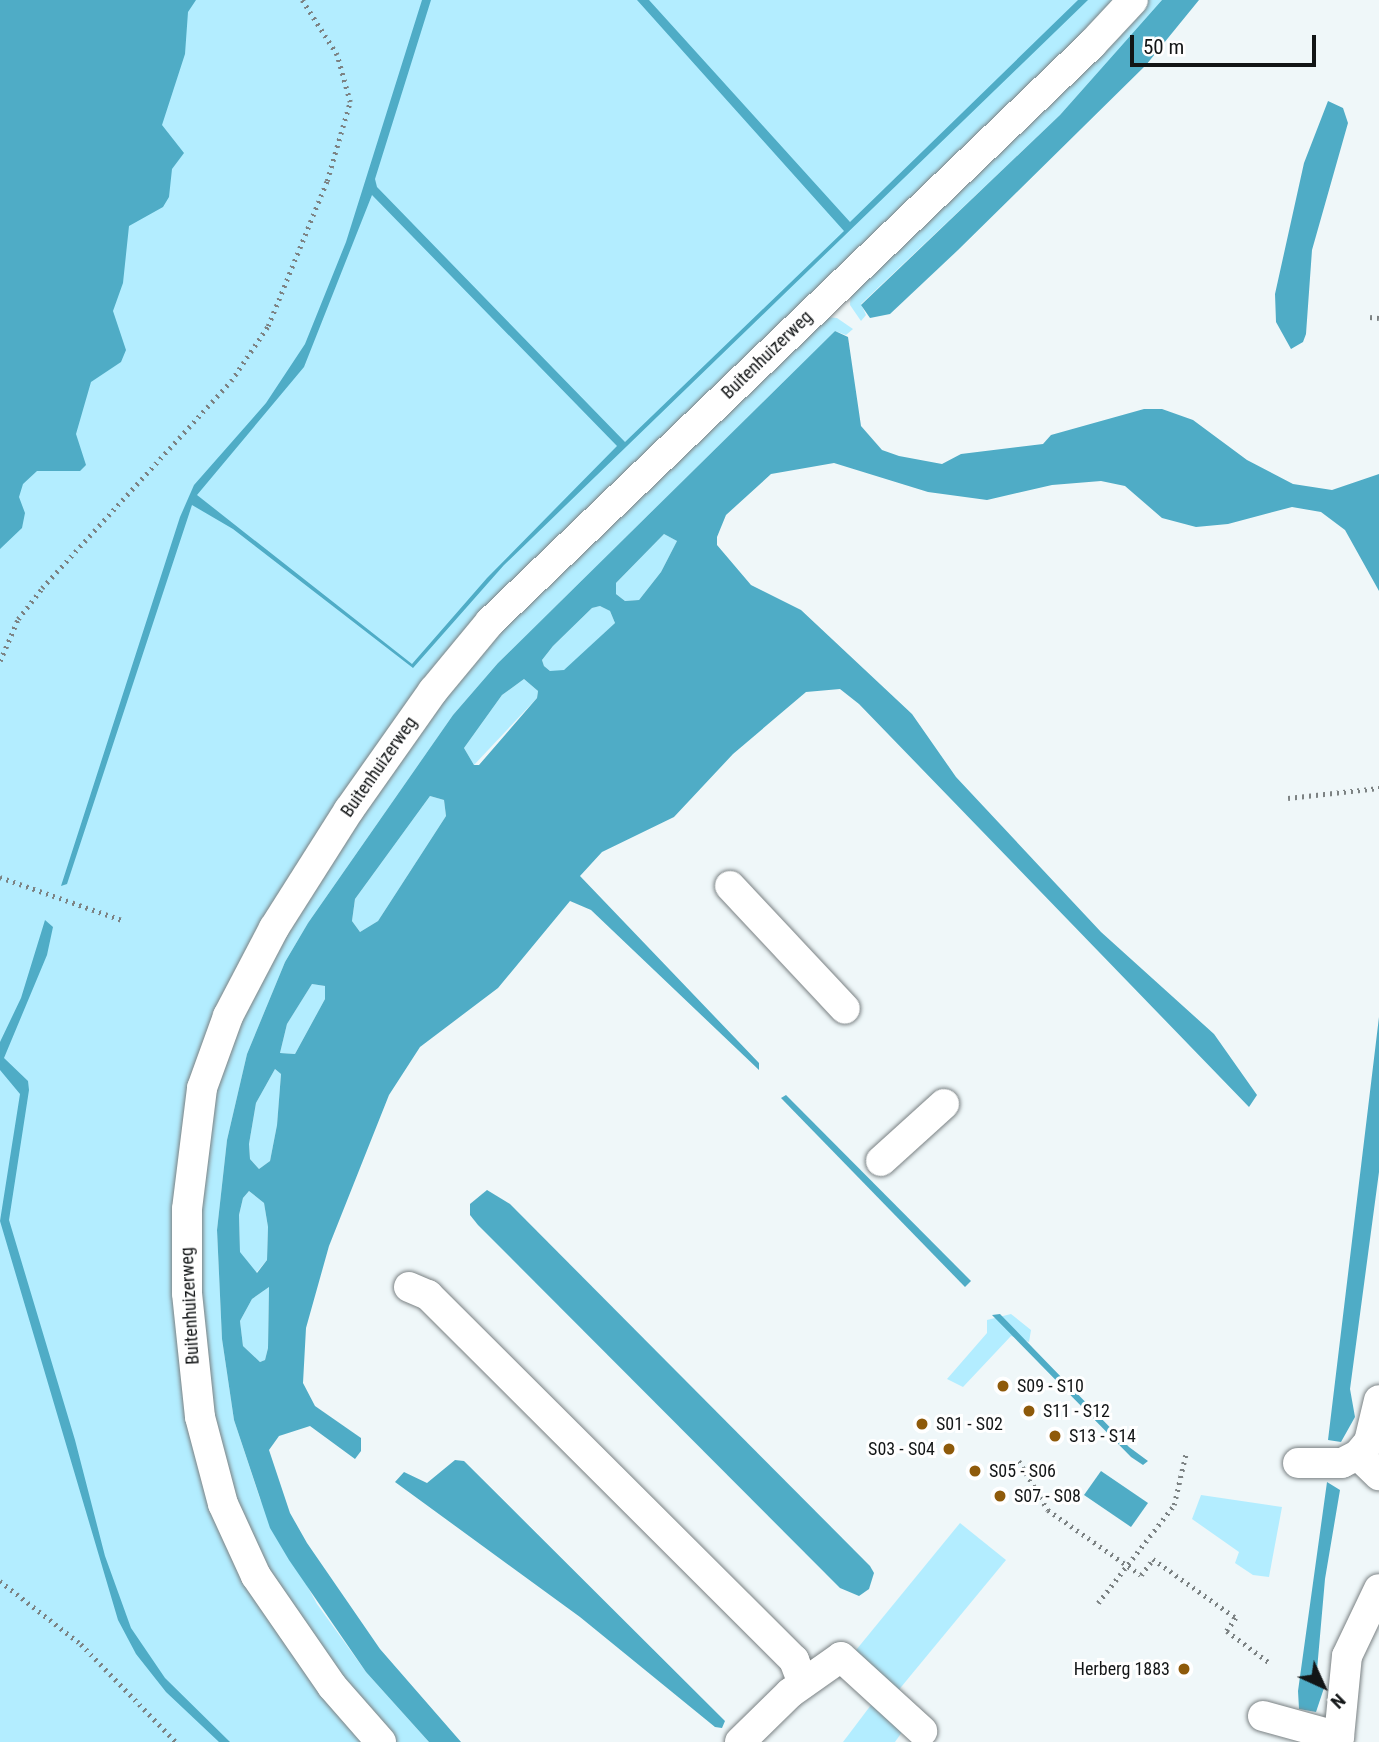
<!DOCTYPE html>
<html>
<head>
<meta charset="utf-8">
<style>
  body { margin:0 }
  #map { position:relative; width:1379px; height:1742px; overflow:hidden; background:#eff7f9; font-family:"Roboto Condensed",sans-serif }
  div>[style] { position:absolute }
  .green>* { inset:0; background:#b3edff }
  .water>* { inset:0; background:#4facc6 }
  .path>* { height:4.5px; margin-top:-2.25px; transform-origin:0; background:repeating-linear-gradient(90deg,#7c8283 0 2px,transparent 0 7px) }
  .roads { filter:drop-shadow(0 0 2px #7a8183) drop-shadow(0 0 2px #7a8183) }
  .minor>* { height:30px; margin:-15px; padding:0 15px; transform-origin:15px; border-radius:15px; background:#fff }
  .dots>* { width:19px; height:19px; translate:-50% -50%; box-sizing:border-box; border:4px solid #fff; border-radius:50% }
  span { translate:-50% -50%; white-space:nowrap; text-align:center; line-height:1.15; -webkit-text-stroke:6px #fff; paint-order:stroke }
  .street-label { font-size:18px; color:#121516 }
  .poi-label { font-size:18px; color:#121516 }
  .left { translate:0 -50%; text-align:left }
  .right { translate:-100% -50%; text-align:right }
  .north { position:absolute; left:1288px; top:1651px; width:70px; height:70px; -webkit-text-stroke:5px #fff; paint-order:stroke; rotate:135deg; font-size:19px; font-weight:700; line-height:28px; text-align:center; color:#121516 }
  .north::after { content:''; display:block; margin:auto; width:24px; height:32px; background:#121516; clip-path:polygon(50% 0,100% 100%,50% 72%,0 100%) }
  .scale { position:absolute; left:1130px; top:35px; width:186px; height:32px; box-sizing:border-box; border:4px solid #121516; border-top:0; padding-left:9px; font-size:21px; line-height:24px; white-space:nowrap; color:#121516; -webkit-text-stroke:5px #fff; paint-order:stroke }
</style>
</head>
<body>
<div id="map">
  <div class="green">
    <i style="clip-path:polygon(0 0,1121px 0,402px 718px,189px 1108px,209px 1487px,368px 1742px,0 1742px)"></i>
    <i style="clip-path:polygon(1145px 0,1162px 0,1060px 115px,861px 304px,866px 315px,861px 321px,850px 305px,851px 291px)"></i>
    <i style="clip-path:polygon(825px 317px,837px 318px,853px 329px,846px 335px,835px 331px,498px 663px,453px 715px,308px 923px,285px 962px,247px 1054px,227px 1140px,217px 1230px,222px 1339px,234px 1420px,260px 1499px,317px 1604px,366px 1672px,429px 1742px,393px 1742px,268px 1578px,220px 1467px,195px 1238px,212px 1086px,272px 947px,483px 642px)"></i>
    <i style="clip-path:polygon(664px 534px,677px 541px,661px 572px,639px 600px,625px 601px,616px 594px,616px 583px)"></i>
    <i style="clip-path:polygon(600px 606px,610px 611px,615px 623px,564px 671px,550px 671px,544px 666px,542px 660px,553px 646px,592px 608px)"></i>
    <i style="clip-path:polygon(524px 679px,538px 691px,537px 698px,474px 765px,464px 748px,502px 695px)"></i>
    <i style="clip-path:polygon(430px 796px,444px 800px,446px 816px,378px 921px,360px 932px,352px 921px,355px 899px)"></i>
    <i style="clip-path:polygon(312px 984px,325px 986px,325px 999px,295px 1054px,280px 1053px,287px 1024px)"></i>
    <i style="clip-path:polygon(275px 1069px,281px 1074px,277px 1125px,270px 1161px,259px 1169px,250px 1159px,249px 1144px,256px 1103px)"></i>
    <i style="clip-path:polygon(249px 1191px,264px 1203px,268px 1227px,267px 1260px,256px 1273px,240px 1253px,239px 1215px,243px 1198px)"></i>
    <i style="clip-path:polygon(269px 1287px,268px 1348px,265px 1360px,260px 1362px,243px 1346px,240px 1321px,252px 1299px)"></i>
    <i style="clip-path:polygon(1011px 1314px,1031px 1330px,1029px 1342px,1011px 1336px,963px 1387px,947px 1379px,987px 1333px,987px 1320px)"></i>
    <i style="clip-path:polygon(1201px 1495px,1282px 1507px,1269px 1577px,1253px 1575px,1235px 1563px,1239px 1552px,1192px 1519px)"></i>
    <i style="clip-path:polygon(960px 1523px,1006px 1560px,897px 1692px,852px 1655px)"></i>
    <i style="clip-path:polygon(871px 1705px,902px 1732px,895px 1742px,843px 1742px)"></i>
  </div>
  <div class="water">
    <i style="clip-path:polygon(0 0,196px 0,188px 12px,185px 54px,162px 125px,184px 153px,172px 169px,169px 197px,163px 207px,129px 226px,123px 283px,113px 311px,126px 350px,121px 362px,91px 382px,76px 434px,86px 465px,80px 471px,37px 471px,23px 484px,19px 497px,25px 513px,22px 528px,0 549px)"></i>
    <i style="clip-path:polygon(evenodd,422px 0,431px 0,375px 179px,377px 187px,625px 442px,844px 231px,637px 0,649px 0,850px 222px,1078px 0,1088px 0,504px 565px,413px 668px,233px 529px,192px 505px,67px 884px,61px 886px,180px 517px,194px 485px,266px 403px,305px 344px,346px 242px,422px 0,372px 195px,617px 446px,487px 578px,412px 664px,197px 495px,304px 367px,372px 195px)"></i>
    <i style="clip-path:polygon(1162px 0,1199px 0,1146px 65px,958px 250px,890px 314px,870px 318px,861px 305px,1060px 115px)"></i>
    <i style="clip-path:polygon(1328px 101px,1343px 108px,1348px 123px,1312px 250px,1306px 334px,1303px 342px,1291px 349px,1276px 322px,1275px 294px,1304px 163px)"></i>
    <i style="clip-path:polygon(evenodd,835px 331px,848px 337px,861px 426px,882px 450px,899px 456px,942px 464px,961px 454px,1043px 444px,1051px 435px,1144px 409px,1162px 409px,1193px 420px,1247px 460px,1293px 484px,1332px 490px,1379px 474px,1379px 591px,1345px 530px,1321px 512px,1292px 507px,1228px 524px,1196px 527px,1162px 518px,1125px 486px,1101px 481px,1052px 485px,987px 500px,928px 492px,834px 463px,771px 474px,726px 515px,717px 537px,717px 545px,751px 585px,801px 610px,912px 714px,956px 777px,1101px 932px,1214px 1034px,1257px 1095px,1249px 1107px,859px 704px,840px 689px,806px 692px,733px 754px,674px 817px,602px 852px,580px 876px,759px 1063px,759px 1070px,591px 910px,570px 901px,498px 988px,420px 1047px,389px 1095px,329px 1246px,306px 1328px,303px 1383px,315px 1406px,361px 1438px,361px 1451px,355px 1459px,310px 1426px,279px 1436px,269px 1450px,290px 1513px,307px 1543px,380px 1649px,461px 1742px,429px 1742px,366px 1672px,289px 1560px,270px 1528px,234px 1420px,222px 1339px,217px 1230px,227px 1140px,247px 1054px,285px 962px,308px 923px,453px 715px,498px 663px,835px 331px,664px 534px,677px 541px,661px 572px,639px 600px,625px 601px,616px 594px,616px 583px,664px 534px,835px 331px,600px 606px,610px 611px,615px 623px,564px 670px,550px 671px,544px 666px,542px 660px,553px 646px,592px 608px,600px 606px,835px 331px,524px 679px,538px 691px,537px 698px,479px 765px,474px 765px,464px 748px,502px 695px,524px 679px,835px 331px,430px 796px,444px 800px,446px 816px,378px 921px,360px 932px,352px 921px,355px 899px,430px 796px,835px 331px,312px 984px,325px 986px,325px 999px,295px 1054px,280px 1053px,287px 1024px,312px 984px,835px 331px,275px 1069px,281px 1074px,277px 1125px,270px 1161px,259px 1169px,250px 1159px,249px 1144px,256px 1103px,275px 1069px,835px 331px,249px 1191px,264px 1203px,268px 1227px,267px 1260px,257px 1273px,240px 1252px,239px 1215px,243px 1198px,249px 1191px,835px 331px,269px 1287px,268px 1348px,265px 1360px,260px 1362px,243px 1346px,240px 1321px,252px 1299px,269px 1287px)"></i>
    <i style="clip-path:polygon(45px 920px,53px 927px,47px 955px,4px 1058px,28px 1081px,29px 1090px,9px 1220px,75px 1440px,105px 1556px,131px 1628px,165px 1678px,230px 1742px,219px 1742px,166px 1692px,136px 1654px,118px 1620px,0 1221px,20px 1094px,0 1070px,0 1042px,21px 998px)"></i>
    <i style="clip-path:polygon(1379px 1017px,1379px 1172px,1350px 1389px,1355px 1417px,1341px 1442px,1328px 1440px)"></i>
    <i style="clip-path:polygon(786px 1095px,971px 1281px,965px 1287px,781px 1098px)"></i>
    <i style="clip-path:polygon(487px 1190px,510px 1204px,870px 1566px,874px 1573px,869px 1589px,859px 1596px,840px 1588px,478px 1225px,470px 1215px,470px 1204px)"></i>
    <i style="clip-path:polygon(1000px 1314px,1129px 1447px,1148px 1461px,1143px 1465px,1131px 1457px,992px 1315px)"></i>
    <i style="clip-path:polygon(455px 1460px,464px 1461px,725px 1721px,722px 1728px,715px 1727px,580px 1617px,395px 1482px,404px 1472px,427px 1483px)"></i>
    <i style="clip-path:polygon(1101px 1471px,1148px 1503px,1131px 1527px,1084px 1495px)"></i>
    <i style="clip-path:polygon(1327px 1482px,1340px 1490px,1325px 1579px,1317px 1670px,1324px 1688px,1316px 1712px,1299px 1709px,1298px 1691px)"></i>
  </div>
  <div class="path">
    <i style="left:1370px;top:317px;width:9px;rotate:6deg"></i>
    <i style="left:0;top:661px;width:46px;rotate:-66.8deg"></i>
    <i style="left:18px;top:619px;width:39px;rotate:-52deg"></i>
    <i style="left:42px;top:588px;width:280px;rotate:-47.6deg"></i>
    <i style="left:231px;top:381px;width:66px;rotate:-56.1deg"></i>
    <i style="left:268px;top:326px;width:157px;rotate:-67.9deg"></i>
    <i style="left:327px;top:181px;width:82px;rotate:-73.8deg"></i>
    <i style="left:350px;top:102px;width:49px;rotate:-105.5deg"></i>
    <i style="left:337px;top:55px;width:65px;rotate:-122.5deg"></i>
    <i style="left:1288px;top:798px;width:92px;rotate:-6.3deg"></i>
    <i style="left:0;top:877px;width:129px;rotate:19.4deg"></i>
    <i style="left:1019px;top:1461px;width:57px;rotate:59.4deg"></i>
    <i style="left:1048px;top:1510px;width:113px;rotate:35deg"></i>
    <i style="left:1141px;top:1575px;width:20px;rotate:-53deg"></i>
    <i style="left:1153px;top:1559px;width:102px;rotate:35.4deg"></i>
    <i style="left:1236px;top:1618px;width:16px;rotate:125deg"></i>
    <i style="left:1227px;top:1631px;width:54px;rotate:36.7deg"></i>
    <i style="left:0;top:1581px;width:103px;rotate:37.9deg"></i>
    <i style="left:81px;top:1644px;width:136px;rotate:45.9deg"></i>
    <i style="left:1098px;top:1603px;width:124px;rotate:-52.2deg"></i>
    <i style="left:1174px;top:1505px;width:53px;rotate:-77deg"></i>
  </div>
  <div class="roads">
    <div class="minor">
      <i style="left:730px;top:886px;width:168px;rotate:46.9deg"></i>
      <i style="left:881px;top:1161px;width:85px;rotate:-42.1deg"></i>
      <i style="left:409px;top:1287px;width:21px;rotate:23deg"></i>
      <i style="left:428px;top:1295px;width:517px;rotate:44.92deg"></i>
      <i style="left:794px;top:1660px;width:25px;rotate:69deg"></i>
      <i style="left:1358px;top:1455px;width:29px;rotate:44deg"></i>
      <i style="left:1298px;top:1463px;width:44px"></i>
      <i style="left:1342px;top:1463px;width:18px;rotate:-27deg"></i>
      <i style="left:1358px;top:1455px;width:17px;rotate:-50deg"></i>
      <i style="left:1369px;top:1442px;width:43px;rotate:-76.6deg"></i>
      <i style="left:1263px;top:1716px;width:79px;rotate:15.4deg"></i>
      <i style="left:1339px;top:1737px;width:81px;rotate:-84.4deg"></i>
      <i style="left:1347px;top:1656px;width:74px;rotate:-64.5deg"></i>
      <i style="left:381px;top:1742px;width:74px;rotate:-131.2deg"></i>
      <i style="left:332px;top:1686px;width:134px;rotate:-124.6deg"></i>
      <i style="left:256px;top:1576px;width:79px;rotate:-114.6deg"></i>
      <i style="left:223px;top:1504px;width:90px;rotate:-104.8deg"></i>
      <i style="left:200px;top:1417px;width:125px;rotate:-96deg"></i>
      <i style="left:187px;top:1293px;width:84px;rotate:-90deg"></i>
      <i style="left:187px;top:1209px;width:122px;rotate:-82.9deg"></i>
      <i style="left:202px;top:1088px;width:77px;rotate:-70.1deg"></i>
      <i style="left:228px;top:1016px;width:99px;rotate:-62.4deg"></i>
      <i style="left:274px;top:928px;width:140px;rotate:-57.6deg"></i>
      <i style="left:349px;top:810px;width:146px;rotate:-54.8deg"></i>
      <i style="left:433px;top:691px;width:89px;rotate:-50.4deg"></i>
      <i style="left:490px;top:622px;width:835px;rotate:-43.83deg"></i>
      <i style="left:1092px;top:44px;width:60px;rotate:-47deg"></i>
      <i style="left:740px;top:1742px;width:70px;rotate:-44.4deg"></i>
      <i style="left:790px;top:1693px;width:62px;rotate:-35.2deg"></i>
      <i style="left:841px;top:1657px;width:110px;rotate:42.4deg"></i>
    </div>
  </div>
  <div class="dots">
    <i style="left:1003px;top:1386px;background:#8e5a0a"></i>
    <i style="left:1029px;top:1411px;background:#8e5a0a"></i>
    <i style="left:922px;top:1424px;background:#8e5a0a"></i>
    <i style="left:1055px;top:1436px;background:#8e5a0a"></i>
    <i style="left:949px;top:1449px;background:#8e5a0a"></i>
    <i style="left:975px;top:1471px;background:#8e5a0a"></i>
    <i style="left:1000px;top:1496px;background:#8e5a0a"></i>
    <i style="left:1184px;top:1669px;background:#8e5a0a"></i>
  </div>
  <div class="street-label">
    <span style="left:767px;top:355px;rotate:-44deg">Buitenhuizerweg</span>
    <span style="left:379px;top:767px;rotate:-55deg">Buitenhuizerweg</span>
    <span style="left:190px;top:1306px;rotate:-93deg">Buitenhuizerweg</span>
  </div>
  <div class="poi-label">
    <span class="left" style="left:1017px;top:1386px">S09 - S10</span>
    <span class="left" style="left:1043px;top:1411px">S11 - S12</span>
    <span class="left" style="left:936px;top:1424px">S01 - S02</span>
    <span class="left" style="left:1069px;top:1436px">S13 - S14</span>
    <span class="right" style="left:935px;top:1449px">S03 - S04</span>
    <span class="left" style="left:989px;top:1471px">S05 - S06</span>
    <span class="left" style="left:1014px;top:1496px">S07 - S08</span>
    <span class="right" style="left:1170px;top:1669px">Herberg 1883</span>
  </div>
  <div class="north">N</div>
  <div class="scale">50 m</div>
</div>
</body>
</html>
